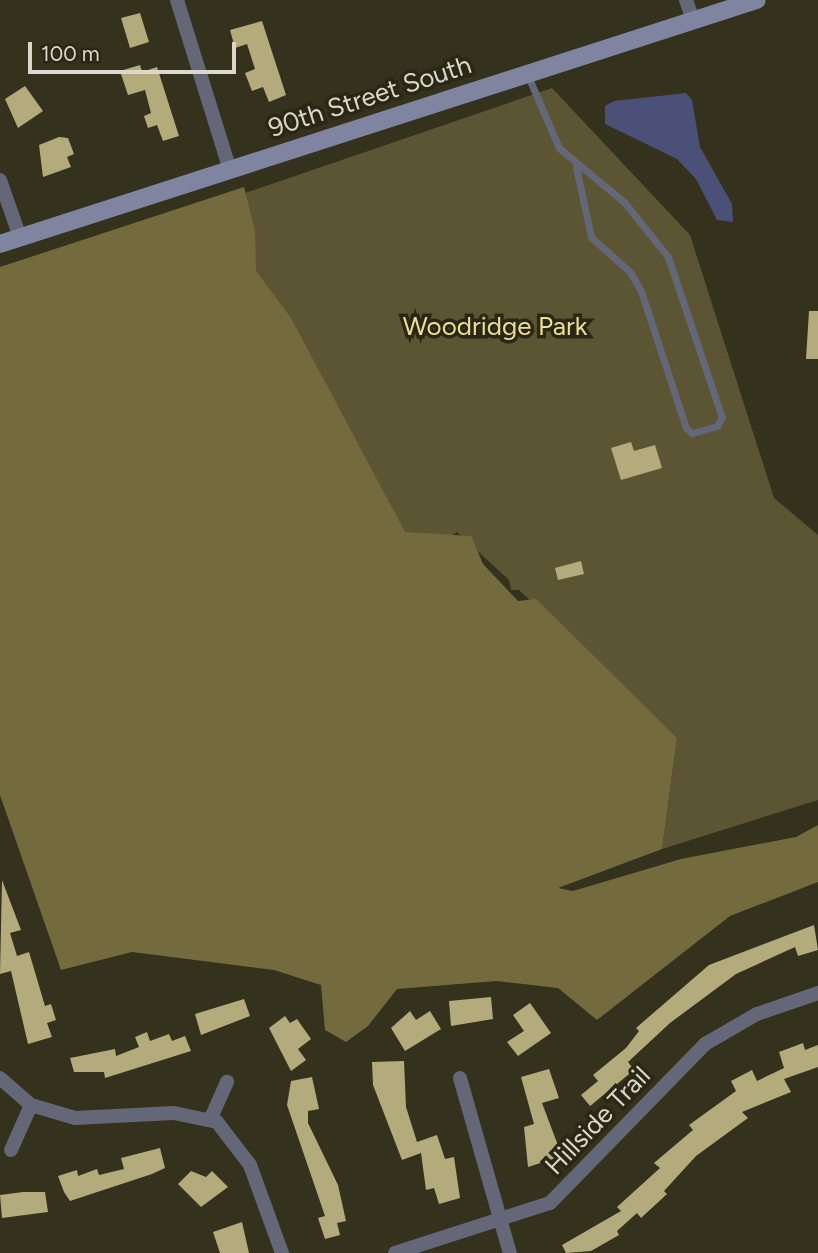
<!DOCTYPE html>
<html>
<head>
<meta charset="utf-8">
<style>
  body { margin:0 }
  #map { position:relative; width:818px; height:1253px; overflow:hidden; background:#34311d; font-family:Figtree,sans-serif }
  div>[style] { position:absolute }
  .green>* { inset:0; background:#5c5533 }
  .forest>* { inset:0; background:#736b3e }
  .water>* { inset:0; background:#4a5077 }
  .building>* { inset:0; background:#b4ab7d }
  .lane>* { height:7px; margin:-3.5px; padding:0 3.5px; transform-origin:3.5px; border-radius:3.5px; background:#636778 }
  .street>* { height:14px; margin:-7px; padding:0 7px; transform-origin:7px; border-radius:7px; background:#636778 }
  .secondary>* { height:18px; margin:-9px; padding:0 9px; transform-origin:9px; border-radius:9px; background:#7f85a1 }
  span { translate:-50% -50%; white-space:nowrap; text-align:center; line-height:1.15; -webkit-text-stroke:7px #2a2714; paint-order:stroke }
  .street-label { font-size:26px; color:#dad8cd }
  .park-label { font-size:26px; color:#ebde95 }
  .scale { position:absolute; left:28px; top:42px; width:208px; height:32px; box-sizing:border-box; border:4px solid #dad8cd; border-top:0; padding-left:9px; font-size:21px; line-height:24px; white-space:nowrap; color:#dad8cd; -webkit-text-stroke:5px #2a2714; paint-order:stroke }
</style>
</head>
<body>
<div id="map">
  <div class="green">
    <i style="clip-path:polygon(552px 88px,690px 235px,774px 498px,818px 535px,818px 800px,662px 849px,677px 738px,519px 590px,511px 590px,509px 580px,457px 532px,400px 570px,187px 213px)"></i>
  </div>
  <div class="forest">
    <i style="clip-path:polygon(244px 187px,255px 231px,256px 271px,291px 318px,405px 532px,471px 536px,483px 564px,518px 601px,536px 599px,677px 738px,662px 849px,558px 888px,573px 891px,681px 859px,796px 837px,818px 825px,818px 882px,730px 916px,597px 1020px,558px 988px,496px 981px,397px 989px,368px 1026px,346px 1042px,325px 1030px,321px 985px,274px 970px,132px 952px,61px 970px,0 795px,0 267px)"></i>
  </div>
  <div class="water">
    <i style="clip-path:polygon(686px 93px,692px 100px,700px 147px,732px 204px,733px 222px,717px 220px,696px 179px,677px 159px,605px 124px,605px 106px,614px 101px)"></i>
  </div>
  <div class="building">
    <i style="clip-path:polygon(140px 13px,149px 42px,130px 48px,121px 18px)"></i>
    <i style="clip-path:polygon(262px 21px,286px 95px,269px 102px,263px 87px,252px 91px,245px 73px,255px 69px,247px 44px,235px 48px,230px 30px)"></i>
    <i style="clip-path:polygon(140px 65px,142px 72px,157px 67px,179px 136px,163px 141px,157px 125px,148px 128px,144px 116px,151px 113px,145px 90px,128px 95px,120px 71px)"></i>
    <i style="clip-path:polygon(25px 86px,43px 111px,18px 128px,5px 99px)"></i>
    <i style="clip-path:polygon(59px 137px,68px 138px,74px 154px,67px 157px,71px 167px,43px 177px,39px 145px)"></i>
    <i style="clip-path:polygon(809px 311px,818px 311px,818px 359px,806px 359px)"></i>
    <i style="clip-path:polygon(631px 442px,634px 451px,655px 445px,662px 468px,621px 480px,611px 448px)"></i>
    <i style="clip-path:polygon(581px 561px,584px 574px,558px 580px,555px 568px)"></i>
    <i style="clip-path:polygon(2px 880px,21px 930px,10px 933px,17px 956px,29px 952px,45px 1006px,51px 1004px,56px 1020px,47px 1023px,52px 1037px,28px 1044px,11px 971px,0 974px)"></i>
    <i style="clip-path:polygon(814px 925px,818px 950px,798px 956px,795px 947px,736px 974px,670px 1023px,628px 1062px,634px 1070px,590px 1106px,581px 1095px,598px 1081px,593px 1075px,626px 1048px,639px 1031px,636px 1028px,709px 965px)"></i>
    <i style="clip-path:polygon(491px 997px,493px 1019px,451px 1026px,449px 1001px)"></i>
    <i style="clip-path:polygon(244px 999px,250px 1016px,201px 1035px,195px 1014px)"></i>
    <i style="clip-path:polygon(530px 1003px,551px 1033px,518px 1056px,507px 1042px,524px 1031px,513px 1015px)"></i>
    <i style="clip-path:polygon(410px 1011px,416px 1020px,430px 1011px,441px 1029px,405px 1051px,391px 1028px)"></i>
    <i style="clip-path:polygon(285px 1016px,290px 1023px,297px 1019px,311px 1039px,298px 1049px,306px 1060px,291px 1071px,269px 1028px)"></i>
    <i style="clip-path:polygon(147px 1032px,150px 1041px,169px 1034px,172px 1041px,185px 1036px,191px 1051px,105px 1078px,104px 1072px,74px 1072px,70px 1058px,115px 1049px,116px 1056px,139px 1047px,135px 1037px)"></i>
    <i style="clip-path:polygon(803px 1043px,805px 1050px,818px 1045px,818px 1067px,784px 1079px,791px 1092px,742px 1112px,748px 1118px,696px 1156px,664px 1191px,667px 1194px,641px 1218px,637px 1213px,617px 1231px,619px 1235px,591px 1251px,566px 1253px,562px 1245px,621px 1211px,617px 1207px,660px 1168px,654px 1163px,693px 1130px,689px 1125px,736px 1091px,731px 1081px,752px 1070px,757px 1081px,784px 1068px,779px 1052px)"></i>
    <i style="clip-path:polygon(404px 1061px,406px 1107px,417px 1142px,437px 1135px,445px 1159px,454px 1157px,460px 1198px,439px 1204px,434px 1188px,426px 1190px,421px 1153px,402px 1160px,373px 1085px,372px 1062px)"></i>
    <i style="clip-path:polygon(549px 1069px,559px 1098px,542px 1103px,562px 1156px,528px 1167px,524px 1127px,534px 1124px,521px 1077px)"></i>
    <i style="clip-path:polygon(312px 1077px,319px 1109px,308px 1111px,308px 1123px,338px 1185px,346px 1221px,337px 1223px,340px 1235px,325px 1239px,318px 1218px,325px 1216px,287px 1105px,291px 1081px)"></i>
    <i style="clip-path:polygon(160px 1148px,165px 1168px,152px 1174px,70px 1201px,64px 1192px,58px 1176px,77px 1170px,78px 1176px,97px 1169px,99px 1175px,124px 1169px,121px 1158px)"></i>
    <i style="clip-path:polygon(191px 1171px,206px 1177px,212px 1171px,228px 1187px,201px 1207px,178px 1184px)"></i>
    <i style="clip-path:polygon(23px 1192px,45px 1192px,48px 1212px,2px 1218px,0 1195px)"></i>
    <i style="clip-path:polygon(242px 1222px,249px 1253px,220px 1253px,213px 1232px)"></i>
  </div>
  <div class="lane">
    <i style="left:528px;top:76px;width:78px;rotate:66.7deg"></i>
    <i style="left:559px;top:148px;width:85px;rotate:39.7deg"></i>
    <i style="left:624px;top:202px;width:70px;rotate:51.3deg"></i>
    <i style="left:668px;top:257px;width:169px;rotate:71.4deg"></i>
    <i style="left:722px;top:417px;width:10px;rotate:119deg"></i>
    <i style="left:717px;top:426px;width:26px;rotate:164deg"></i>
    <i style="left:692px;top:433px;width:8px;rotate:-140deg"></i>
    <i style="left:686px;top:428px;width:144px;rotate:-108.2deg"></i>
    <i style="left:641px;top:291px;width:22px;rotate:-120deg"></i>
    <i style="left:630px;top:272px;width:52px;rotate:-138.1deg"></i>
    <i style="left:591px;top:237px;width:72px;rotate:-102.1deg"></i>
  </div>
  <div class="street">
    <i style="left:177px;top:0;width:178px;rotate:72.7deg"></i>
    <i style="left:686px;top:0;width:21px;rotate:71deg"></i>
    <i style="left:0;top:180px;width:60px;rotate:70.7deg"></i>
    <i style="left:0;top:1078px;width:41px;rotate:41.1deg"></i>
    <i style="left:31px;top:1105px;width:46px;rotate:16.5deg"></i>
    <i style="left:75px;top:1118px;width:99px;rotate:-2.9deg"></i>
    <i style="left:174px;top:1113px;width:44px;rotate:11.8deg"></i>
    <i style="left:217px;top:1122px;width:54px;rotate:52.5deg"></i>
    <i style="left:250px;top:1165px;width:94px;rotate:70deg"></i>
    <i style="left:460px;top:1078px;width:182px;rotate:74.1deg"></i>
    <i style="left:210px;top:1120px;width:42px;rotate:-65.9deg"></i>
    <i style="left:11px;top:1150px;width:49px;rotate:-66deg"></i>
    <i style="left:395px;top:1253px;width:163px;rotate:-17.9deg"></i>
    <i style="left:550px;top:1203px;width:222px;rotate:-45.7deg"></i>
    <i style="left:705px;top:1044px;width:60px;rotate:-30deg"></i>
    <i style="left:757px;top:1014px;width:65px;rotate:-19deg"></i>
  </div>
  <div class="secondary">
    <i style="left:0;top:244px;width:795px;rotate:-17.87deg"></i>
  </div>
  <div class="street-label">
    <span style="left:370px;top:97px;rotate:-18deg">90th Street South</span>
    <span style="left:598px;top:1121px;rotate:-46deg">Hillside Trail</span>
  </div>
  <div class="park-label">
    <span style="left:495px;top:327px">Woodridge Park</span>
  </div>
  <div class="scale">100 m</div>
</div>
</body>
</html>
